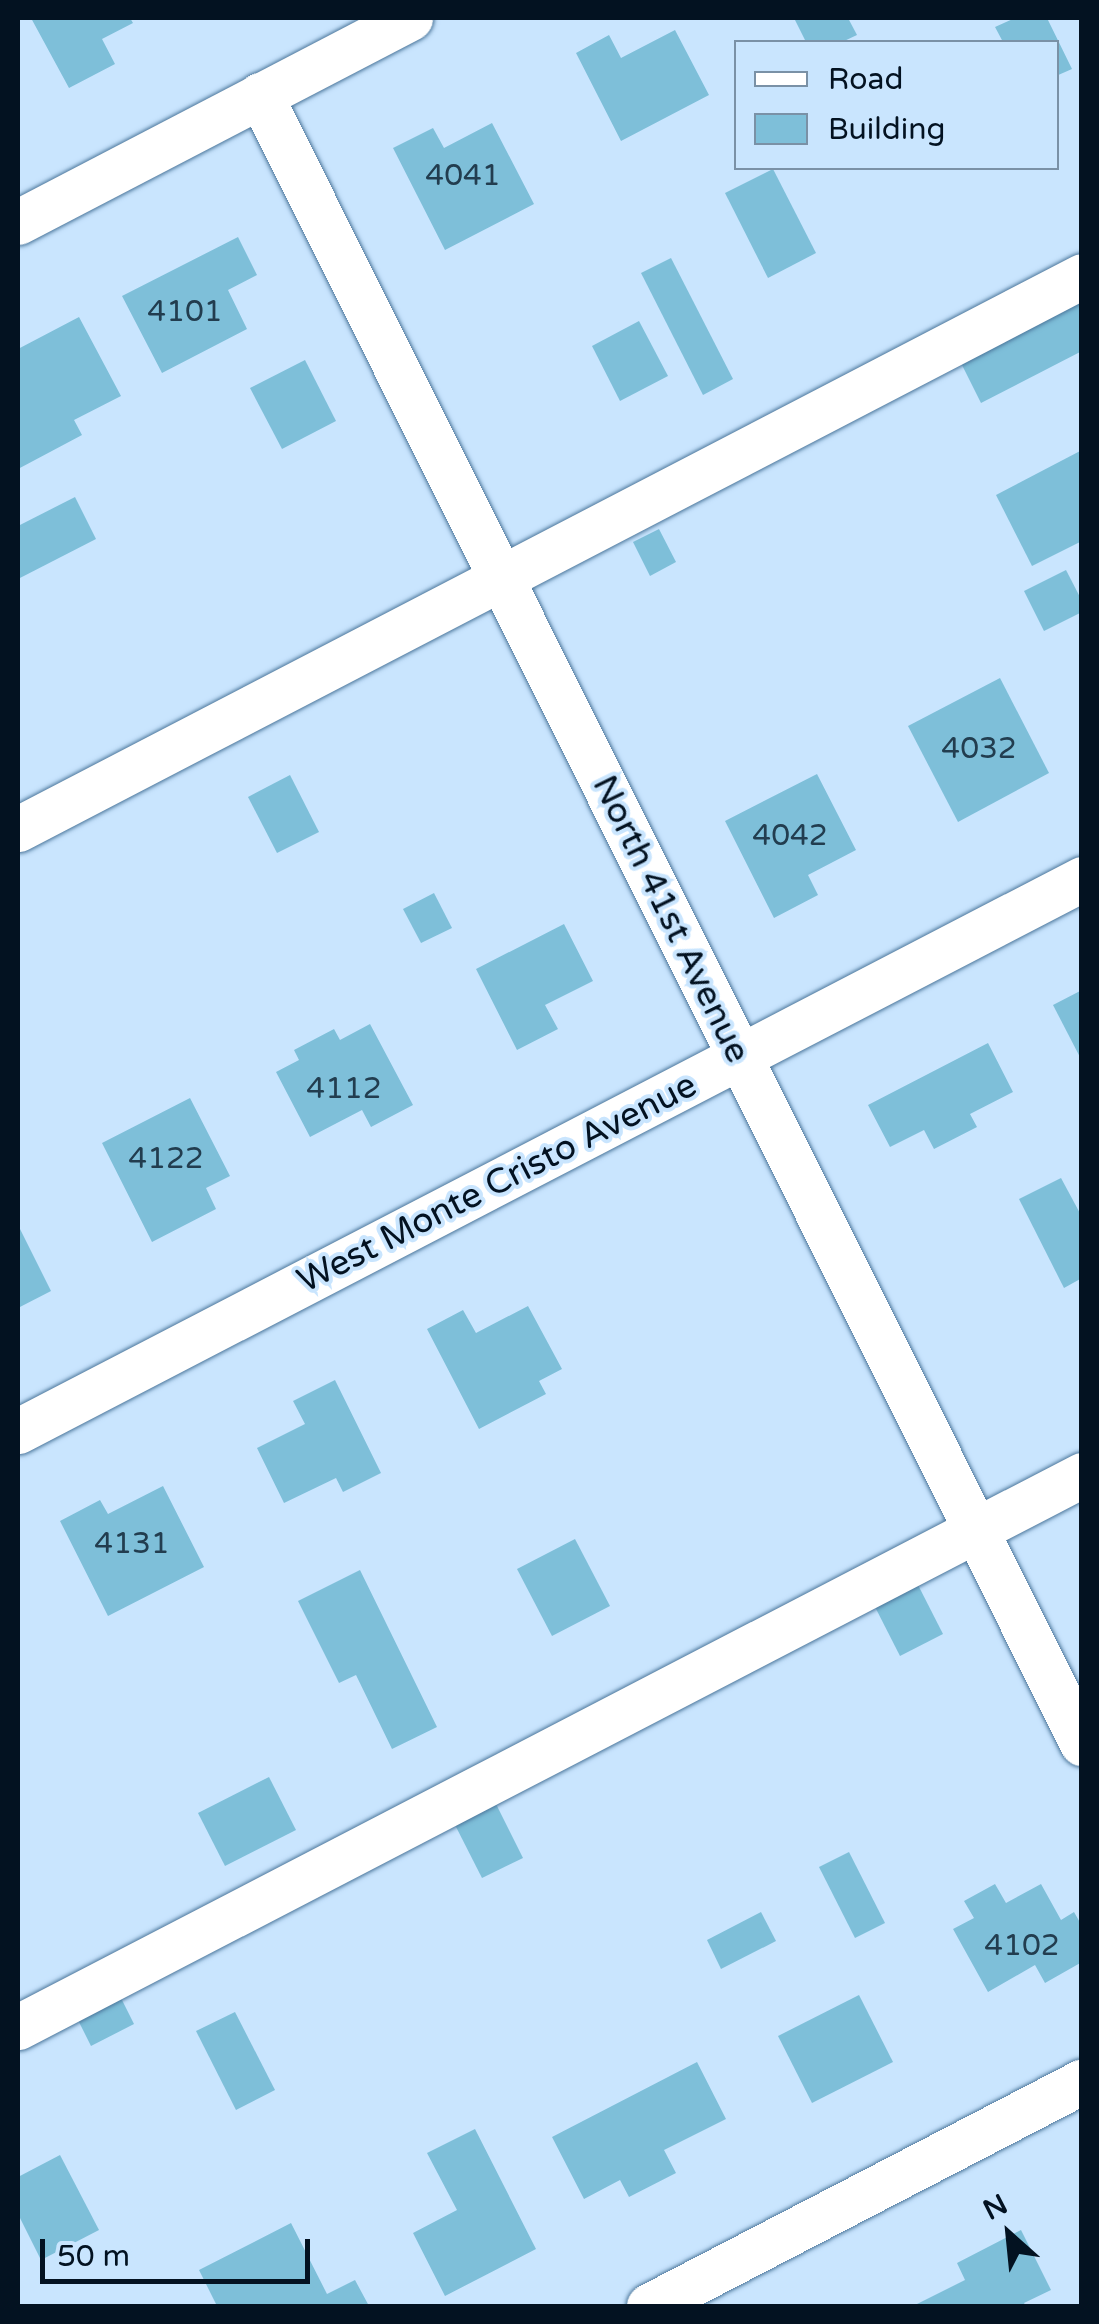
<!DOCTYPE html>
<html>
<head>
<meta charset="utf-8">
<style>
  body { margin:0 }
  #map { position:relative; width:1099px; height:2324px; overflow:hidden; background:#c9e5fe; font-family:"Varela Round",sans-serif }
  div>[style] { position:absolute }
  .building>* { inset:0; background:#7ebfd9 }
  .roads { filter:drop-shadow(0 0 2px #4b769b) drop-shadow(0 0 2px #4b769b) }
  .minor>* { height:45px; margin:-22.5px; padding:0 22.5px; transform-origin:22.5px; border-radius:22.5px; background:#fff }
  span { translate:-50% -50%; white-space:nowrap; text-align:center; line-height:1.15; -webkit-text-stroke:8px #c9e5fe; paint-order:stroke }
  .number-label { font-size:30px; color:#223d4f }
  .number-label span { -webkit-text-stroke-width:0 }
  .street-label { font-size:35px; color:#031221 }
  .frame { position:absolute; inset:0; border:20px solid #031221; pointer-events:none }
  .legend { position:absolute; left:734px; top:40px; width:325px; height:130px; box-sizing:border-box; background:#c9e5fe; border:2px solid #7a91a6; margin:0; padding:12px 18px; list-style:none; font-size:30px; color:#031221 }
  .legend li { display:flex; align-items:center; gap:20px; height:50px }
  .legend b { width:50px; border:2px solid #7a91a6 }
  .north { position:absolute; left:959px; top:2184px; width:100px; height:100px; -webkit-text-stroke:8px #c9e5fe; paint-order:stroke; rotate:333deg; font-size:28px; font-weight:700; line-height:40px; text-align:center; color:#031221 }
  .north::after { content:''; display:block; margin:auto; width:35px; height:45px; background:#031221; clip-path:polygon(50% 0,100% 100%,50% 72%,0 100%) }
  .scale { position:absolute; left:40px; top:2239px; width:270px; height:45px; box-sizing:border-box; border:5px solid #031221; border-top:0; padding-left:12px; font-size:30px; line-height:35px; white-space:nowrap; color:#031221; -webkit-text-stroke:8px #c9e5fe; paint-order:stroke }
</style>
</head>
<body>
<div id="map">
  <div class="building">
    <i style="clip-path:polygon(31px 18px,130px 18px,133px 23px,102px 39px,115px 64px,69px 88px)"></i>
    <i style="clip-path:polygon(794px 18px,848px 18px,857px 35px,842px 42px,806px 42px)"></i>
    <i style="clip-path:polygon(1015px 18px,1047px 18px,1072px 69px,1056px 76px,1056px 42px,1003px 42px,995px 27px)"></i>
    <i style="clip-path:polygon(675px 30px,709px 95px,621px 141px,576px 53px,609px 35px,621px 58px)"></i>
    <i style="clip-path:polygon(492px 123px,534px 204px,445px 250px,393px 148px,433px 128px,444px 148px)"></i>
    <i style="clip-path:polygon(773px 169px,816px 253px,768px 278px,725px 193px)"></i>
    <i style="clip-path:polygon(238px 237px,257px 275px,228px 290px,247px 329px,162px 373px,122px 296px)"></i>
    <i style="clip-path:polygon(671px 258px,733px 379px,703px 395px,641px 273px)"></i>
    <i style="clip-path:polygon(1082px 294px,1082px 351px,981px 403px,958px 357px)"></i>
    <i style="clip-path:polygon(79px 317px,121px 396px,74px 420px,82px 435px,18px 469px,18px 349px)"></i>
    <i style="clip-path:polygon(639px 321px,668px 376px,620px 401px,592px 346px)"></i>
    <i style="clip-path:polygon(305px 360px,336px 421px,282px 449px,250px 388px)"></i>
    <i style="clip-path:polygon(1082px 450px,1082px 541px,1032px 566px,996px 495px)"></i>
    <i style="clip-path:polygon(75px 497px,96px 539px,18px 579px,18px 526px)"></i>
    <i style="clip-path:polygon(659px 529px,676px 562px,650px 576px,633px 542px)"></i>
    <i style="clip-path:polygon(1066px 570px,1082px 601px,1082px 612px,1044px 631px,1024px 591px)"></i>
    <i style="clip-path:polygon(1000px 678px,1049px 773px,958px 822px,908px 726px)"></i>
    <i style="clip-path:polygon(817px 774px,856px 850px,808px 875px,818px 895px,774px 918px,725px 821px)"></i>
    <i style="clip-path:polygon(290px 775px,319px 832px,277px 853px,248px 797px)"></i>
    <i style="clip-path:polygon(434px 893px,452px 928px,421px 943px,403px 909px)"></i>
    <i style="clip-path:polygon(564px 924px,593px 981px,545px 1005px,558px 1029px,517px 1050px,476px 969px)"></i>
    <i style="clip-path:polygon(1082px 990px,1082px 1061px,1053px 1005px)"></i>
    <i style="clip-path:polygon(370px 1024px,413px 1105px,371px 1127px,362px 1110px,310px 1137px,276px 1072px,299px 1060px,294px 1050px,334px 1029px,340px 1040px)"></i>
    <i style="clip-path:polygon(988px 1043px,1013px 1092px,970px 1114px,977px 1127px,934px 1149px,924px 1130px,890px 1147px,868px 1105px)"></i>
    <i style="clip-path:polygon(190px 1098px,230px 1176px,206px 1188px,216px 1209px,152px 1242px,102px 1143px)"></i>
    <i style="clip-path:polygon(1061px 1178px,1082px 1217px,1082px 1278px,1064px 1288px,1019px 1199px)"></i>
    <i style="clip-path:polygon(18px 1225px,51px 1291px,18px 1308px)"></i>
    <i style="clip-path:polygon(528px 1306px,562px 1369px,539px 1381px,546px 1394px,479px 1429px,427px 1329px,463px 1310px,476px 1333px)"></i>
    <i style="clip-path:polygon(335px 1380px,381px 1473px,343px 1492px,336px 1478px,284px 1503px,257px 1448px,305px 1424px,293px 1401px)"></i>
    <i style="clip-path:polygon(163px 1486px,204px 1567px,108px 1616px,60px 1521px,100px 1500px,108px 1514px)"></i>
    <i style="clip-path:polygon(575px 1539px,610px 1606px,552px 1636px,517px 1569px)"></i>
    <i style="clip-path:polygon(360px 1570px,437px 1727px,392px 1749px,356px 1675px,339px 1683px,298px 1601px)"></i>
    <i style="clip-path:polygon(916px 1581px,943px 1634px,900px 1656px,873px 1603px)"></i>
    <i style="clip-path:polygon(269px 1777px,296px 1830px,225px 1866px,198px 1813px)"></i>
    <i style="clip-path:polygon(494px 1800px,523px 1858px,482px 1878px,453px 1821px)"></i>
    <i style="clip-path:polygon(849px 1852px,885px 1923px,855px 1938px,819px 1867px)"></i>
    <i style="clip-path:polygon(995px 1884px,1006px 1903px,1041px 1884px,1061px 1920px,1074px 1912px,1082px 1926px,1082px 1962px,1045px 1983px,1035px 1965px,988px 1992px,953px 1929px,974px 1918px,964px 1901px)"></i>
    <i style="clip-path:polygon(761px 1912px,776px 1941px,721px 1969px,707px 1940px)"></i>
    <i style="clip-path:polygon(119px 1994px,134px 2024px,91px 2046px,76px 2016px)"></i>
    <i style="clip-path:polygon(859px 1995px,893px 2062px,812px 2103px,778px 2036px)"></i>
    <i style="clip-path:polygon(235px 2012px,275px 2090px,236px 2110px,196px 2031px)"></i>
    <i style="clip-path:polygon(697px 2062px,726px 2119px,664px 2150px,676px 2173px,629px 2197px,620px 2180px,584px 2199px,552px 2137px)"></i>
    <i style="clip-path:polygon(475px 2129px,536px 2249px,445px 2296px,413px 2233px,457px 2210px,427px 2153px)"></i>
    <i style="clip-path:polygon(60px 2155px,99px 2230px,41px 2260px,18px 2214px,18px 2177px)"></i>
    <i style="clip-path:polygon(291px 2223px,327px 2294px,355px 2280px,369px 2306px,217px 2306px,199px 2270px)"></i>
    <i style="clip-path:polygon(1021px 2230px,1051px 2290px,1024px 2303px,1026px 2306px,913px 2306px,965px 2280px,957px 2263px)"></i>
  </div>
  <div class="roads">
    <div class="minor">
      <i style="left:260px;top:95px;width:1842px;rotate:63.49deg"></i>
      <i style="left:18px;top:222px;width:442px;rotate:-27.5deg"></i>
      <i style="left:18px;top:829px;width:1199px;rotate:-27.46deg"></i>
      <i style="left:18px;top:1431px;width:1199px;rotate:-27.42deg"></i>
      <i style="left:18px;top:2027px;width:1199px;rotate:-27.42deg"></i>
      <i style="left:649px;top:2306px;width:488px;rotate:-27.4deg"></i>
    </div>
  </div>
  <div class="number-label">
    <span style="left:463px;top:176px">4041</span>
    <span style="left:185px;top:312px">4101</span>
    <span style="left:979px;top:749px">4032</span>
    <span style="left:790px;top:836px">4042</span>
    <span style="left:344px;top:1089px">4112</span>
    <span style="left:166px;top:1159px">4122</span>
    <span style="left:132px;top:1544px">4131</span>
    <span style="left:1022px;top:1946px">4102</span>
  </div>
  <div class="street-label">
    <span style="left:671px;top:919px;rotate:64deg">North 41st Avenue</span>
    <span style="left:497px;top:1183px;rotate:-27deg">West Monte Cristo Avenue</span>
  </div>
  <div class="frame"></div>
  <ul class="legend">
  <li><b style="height:12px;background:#fff"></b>Road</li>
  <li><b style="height:28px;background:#7ebfd9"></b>Building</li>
  </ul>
  <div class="north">N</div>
  <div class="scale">50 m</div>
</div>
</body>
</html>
